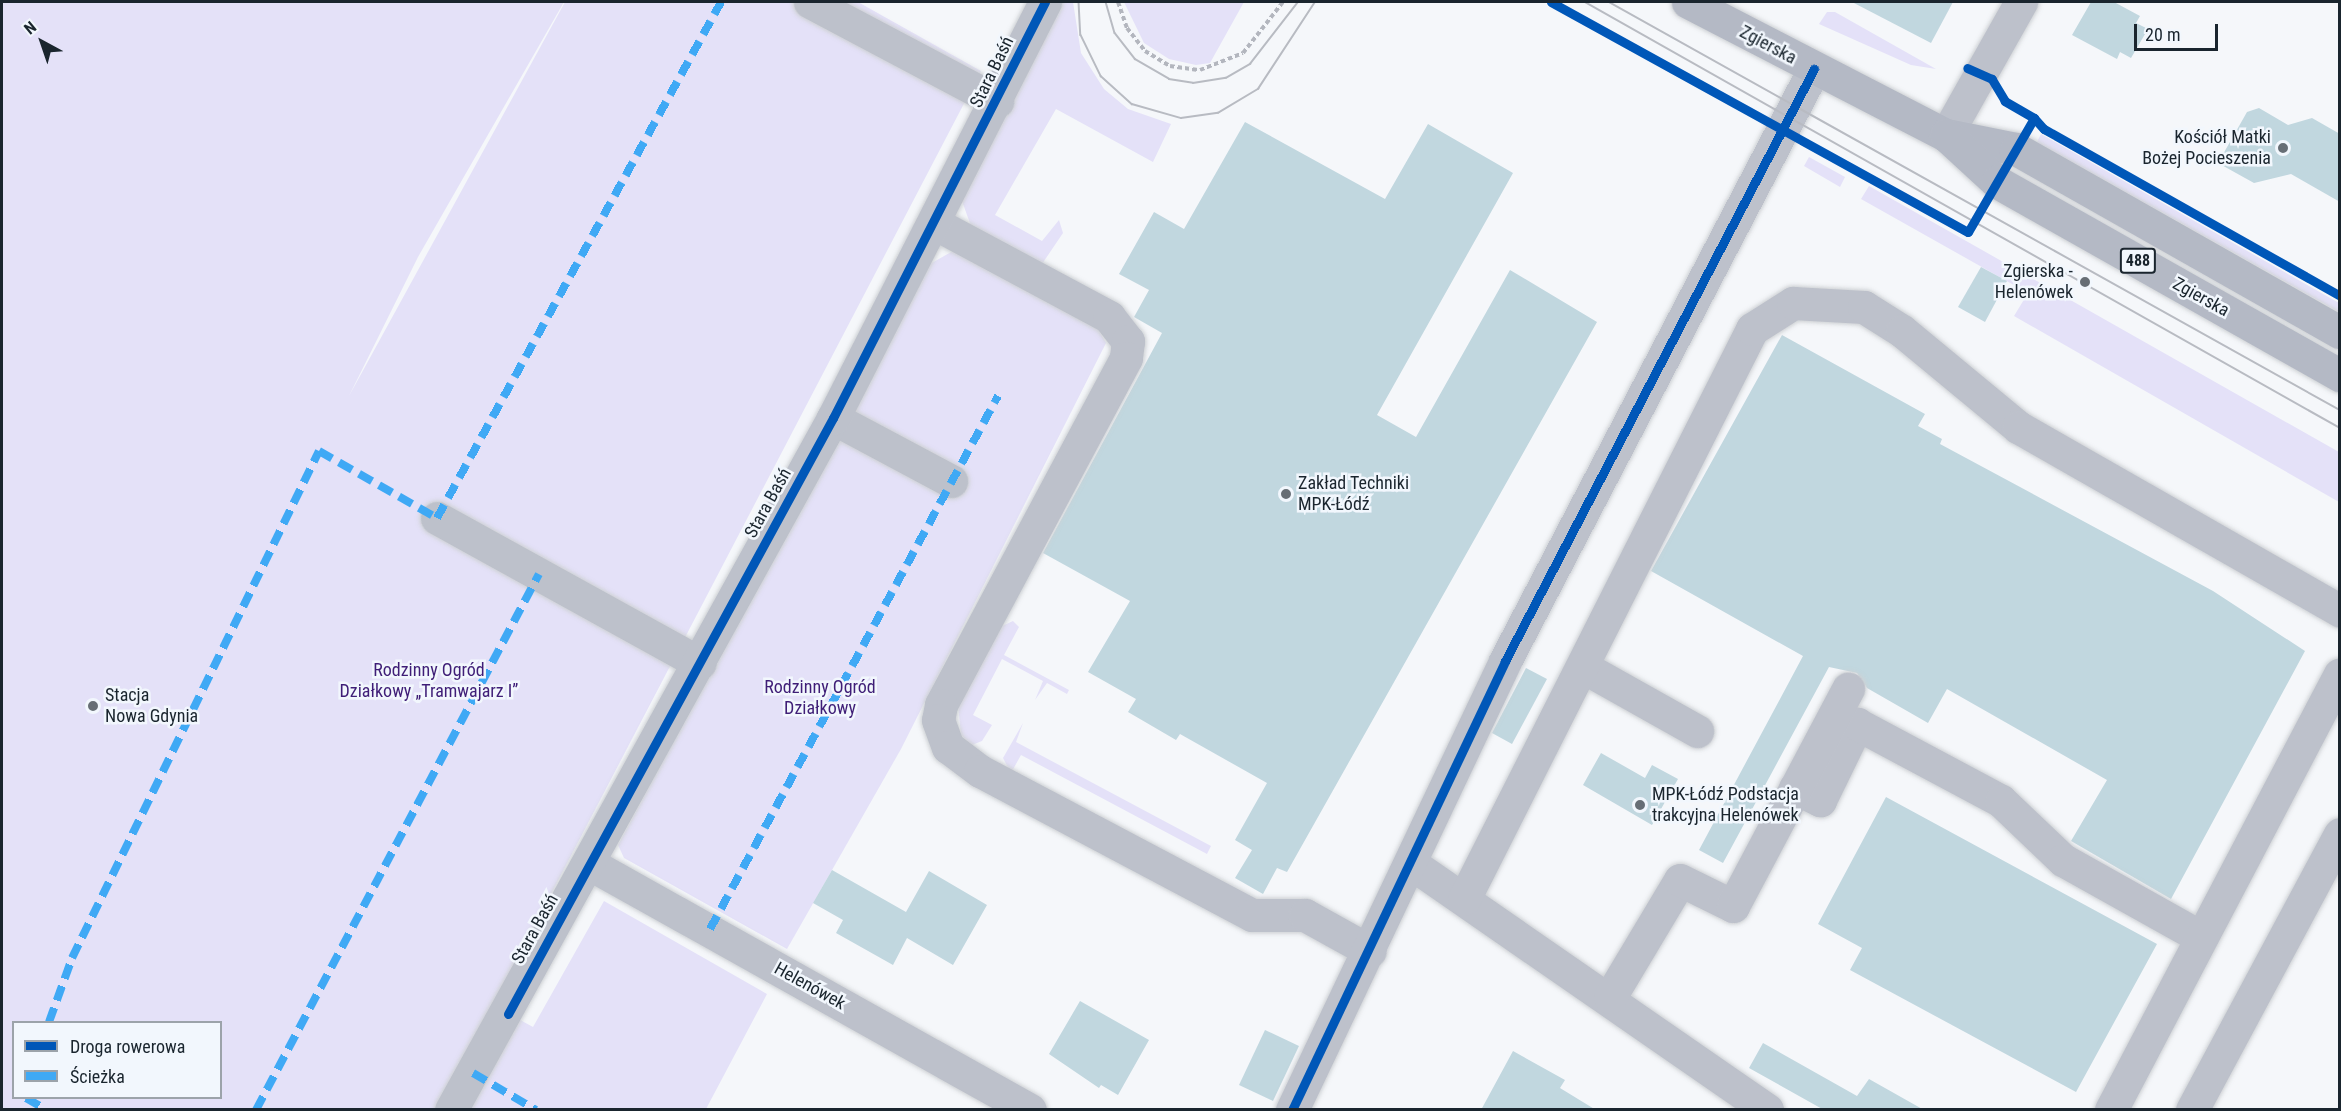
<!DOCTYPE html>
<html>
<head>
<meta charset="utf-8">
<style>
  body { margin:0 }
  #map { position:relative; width:2341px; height:1111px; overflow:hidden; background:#f5f7fa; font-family:"Roboto Condensed",sans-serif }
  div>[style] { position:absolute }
  .green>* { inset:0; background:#e4e1f8 }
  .building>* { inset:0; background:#c1d7df }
  .path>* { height:4px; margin-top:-2px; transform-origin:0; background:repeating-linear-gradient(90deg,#b3b6be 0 4.5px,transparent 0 7.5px) }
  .roads { filter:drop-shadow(0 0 2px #ced1d4) drop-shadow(0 0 2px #ced1d4) }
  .minor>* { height:33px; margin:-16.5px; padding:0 16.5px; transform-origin:16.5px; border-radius:16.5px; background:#bdc1cb }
  .major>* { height:33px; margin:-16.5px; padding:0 16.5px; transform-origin:16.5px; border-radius:16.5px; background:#b4b9c5 }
  .tram>* { height:1.5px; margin:-0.75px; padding:0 0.75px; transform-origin:0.75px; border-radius:0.75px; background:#b8bbc2 }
  .quiet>* { height:8px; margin-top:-4px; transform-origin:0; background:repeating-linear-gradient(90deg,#3fa9f5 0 15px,transparent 0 23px) }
  .cycleway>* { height:9px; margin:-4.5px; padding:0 4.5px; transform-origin:4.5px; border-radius:4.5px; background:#0057b8 }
  .dots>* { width:16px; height:16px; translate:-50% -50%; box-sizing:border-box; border:3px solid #f2f7fd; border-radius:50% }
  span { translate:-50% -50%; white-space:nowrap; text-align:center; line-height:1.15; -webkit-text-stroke:5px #f2f7fd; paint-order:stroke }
  .shield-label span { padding:2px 4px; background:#f2f7fd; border:2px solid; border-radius:4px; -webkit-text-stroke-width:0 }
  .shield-label { font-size:16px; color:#1a252e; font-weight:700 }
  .street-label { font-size:18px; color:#1a252e }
  .poi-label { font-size:18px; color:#1a252e }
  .right { translate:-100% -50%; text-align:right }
  .left { translate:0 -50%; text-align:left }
  .park-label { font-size:18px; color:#3f1e77 }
  .frame { position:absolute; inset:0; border:3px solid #1a252e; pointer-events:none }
  .legend { position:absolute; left:12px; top:1021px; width:210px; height:78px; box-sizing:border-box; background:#f2f7fd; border:2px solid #9ca3aa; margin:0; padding:8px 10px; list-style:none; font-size:18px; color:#1a252e }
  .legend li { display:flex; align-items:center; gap:12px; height:30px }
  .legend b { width:30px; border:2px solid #9ca3aa }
  .north { position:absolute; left:12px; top:12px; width:60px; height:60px; -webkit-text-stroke:4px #f2f7fd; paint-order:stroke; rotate:320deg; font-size:16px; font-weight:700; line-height:24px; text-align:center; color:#1a252e }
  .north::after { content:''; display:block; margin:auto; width:21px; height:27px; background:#1a252e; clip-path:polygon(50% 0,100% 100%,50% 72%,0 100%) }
  .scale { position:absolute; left:2134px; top:24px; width:84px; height:27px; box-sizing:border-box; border:3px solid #1a252e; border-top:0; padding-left:8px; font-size:18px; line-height:21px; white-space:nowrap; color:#1a252e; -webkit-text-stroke:4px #f2f7fd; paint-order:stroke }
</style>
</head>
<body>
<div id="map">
  <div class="green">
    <i style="clip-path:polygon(evenodd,2px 2px,564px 2px,418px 257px,349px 396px,565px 2px,858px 2px,981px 71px,493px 1005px,533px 1027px,604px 901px,767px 994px,706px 1109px,2px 1110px,2px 2px,14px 1022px,220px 1022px,220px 1098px,14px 1098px,14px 1022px)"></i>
    <i style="clip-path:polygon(1059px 2px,1073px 2px,1081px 53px,1104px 89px,1128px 109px,1171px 124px,1153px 162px,1056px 109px,995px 215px,1042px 241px,1059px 220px,1063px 233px,1042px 264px,972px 229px,962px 201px)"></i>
    <i style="clip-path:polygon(1124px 2px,1244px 2px,1210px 63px,1196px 65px,1169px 59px,1144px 43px)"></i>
    <i style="clip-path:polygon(1827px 12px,1835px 12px,1936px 69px,1911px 65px,1819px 24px)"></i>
    <i style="clip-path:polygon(2041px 134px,2339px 303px,2339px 312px,2037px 142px)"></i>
    <i style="clip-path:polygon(1809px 157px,1845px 177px,1840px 187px,1804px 166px)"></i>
    <i style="clip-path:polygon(1869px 186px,2339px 452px,2339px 502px,2014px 316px,2028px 293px,1861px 199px)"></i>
    <i style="clip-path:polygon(953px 251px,1095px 324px,1106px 343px,901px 749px,787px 949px,624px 858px,618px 845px,930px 264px)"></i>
    <i style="clip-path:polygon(1013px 621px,1019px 627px,1004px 655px,1069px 690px,1067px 694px,1047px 683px,1035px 700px,1043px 681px,1002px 659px,973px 715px,992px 725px,982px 741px,972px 745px,961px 735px,958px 704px,1000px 627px)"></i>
    <i style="clip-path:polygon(1023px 723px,1016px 742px,1211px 846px,1207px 854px,1021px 755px,1011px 773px,1003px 758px)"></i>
  </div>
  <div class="building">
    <i style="clip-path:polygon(1852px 2px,1953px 2px,1931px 43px)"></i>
    <i style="clip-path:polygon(2091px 2px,2114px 2px,2140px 16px,2136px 23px,2148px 29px,2131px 58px,2120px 52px,2117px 59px,2072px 35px)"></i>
    <i style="clip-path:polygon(2259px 108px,2288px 125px,2312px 118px,2340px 134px,2340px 202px,2291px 174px,2254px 183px,2218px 163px,2247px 112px)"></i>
    <i style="clip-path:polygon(1245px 122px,1385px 199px,1428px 124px,1513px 173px,1377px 415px,1416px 437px,1510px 270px,1597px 322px,1287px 872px,1277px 868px,1263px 894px,1235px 878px,1252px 850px,1235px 840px,1267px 783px,1180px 734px,1176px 740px,1128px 712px,1136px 699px,1088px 672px,1130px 601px,1043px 553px,1162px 333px,1134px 317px,1149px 290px,1119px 274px,1154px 212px,1184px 229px)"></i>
    <i style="clip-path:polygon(1981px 267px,2007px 281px,1985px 322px,1958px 307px)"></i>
    <i style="clip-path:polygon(1782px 335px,1925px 414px,1918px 426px,1942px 439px,1940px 444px,2213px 591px,2305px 651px,2171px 899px,2071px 841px,2107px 780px,1947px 689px,1928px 723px,1867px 688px,1857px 673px,1829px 667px,1723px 863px,1699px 850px,1803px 656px,1651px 571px)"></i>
    <i style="clip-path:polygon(1526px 668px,1547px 679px,1512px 744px,1492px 733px)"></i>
    <i style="clip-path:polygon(1601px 753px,1645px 778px,1652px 765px,1678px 779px,1652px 825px,1583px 785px)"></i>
    <i style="clip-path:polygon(1886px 797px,2157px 944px,2076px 1092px,1850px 970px,1862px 948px,1818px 924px)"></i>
    <i style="clip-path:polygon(832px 870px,906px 912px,929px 871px,987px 905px,953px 965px,907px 938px,893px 965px,836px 933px,843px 920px,813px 903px)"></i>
    <i style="clip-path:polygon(1080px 1001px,1149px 1040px,1118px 1095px,1101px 1085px,1099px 1088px,1049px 1054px)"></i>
    <i style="clip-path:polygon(1265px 1030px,1299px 1046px,1273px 1101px,1239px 1085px)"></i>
    <i style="clip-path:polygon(1763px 1043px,1857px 1096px,1869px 1079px,1924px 1110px,1824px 1110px,1749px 1068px)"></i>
    <i style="clip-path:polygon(1513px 1051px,1565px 1080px,1560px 1088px,1596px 1110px,1481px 1110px)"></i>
  </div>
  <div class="path">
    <i style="left:1118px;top:2px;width:28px;rotate:71deg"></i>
    <i style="left:1127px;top:28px;width:29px;rotate:52deg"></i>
    <i style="left:1145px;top:51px;width:29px;rotate:31deg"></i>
    <i style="left:1170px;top:66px;width:30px;rotate:8deg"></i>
    <i style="left:1200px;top:70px;width:46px;rotate:-21.6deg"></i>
    <i style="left:1243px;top:53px;width:65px;rotate:-51.9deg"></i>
  </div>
  <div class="roads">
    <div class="minor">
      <i style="left:810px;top:2px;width:212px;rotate:27.9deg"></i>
      <i style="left:1946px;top:135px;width:153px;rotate:-60.6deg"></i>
      <i style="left:934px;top:223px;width:199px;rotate:28.2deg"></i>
      <i style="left:1109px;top:317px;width:31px;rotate:52deg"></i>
      <i style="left:1128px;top:341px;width:17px;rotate:97deg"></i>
      <i style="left:1126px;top:358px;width:393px;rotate:118.1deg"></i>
      <i style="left:941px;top:705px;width:15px;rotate:101deg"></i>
      <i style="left:938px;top:720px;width:29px;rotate:70deg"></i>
      <i style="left:948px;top:747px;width:40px;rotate:37deg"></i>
      <i style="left:980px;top:771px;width:308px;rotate:27.9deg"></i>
      <i style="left:1252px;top:915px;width:53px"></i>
      <i style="left:1305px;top:915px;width:74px;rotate:29deg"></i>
      <i style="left:833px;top:418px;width:134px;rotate:28.1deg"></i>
      <i style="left:437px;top:518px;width:300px;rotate:28.9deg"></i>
      <i style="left:1583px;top:667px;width:131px;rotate:29.3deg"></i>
      <i style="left:1795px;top:788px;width:28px;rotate:26deg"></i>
      <i style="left:1820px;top:800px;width:85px;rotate:-64deg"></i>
      <i style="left:1857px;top:724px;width:163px;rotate:28.1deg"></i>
      <i style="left:2001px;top:801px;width:86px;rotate:43.6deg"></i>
      <i style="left:2063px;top:860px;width:158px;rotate:29.2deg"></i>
      <i style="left:590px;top:864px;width:504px;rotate:29.21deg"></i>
      <i style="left:1412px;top:864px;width:432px;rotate:34.7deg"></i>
      <i style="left:1464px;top:899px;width:639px;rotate:-63.19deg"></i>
      <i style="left:1752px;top:329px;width:49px;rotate:-32.4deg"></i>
      <i style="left:1793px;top:303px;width:71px;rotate:3.2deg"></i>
      <i style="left:1864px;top:307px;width:45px;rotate:32.3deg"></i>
      <i style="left:1902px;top:331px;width:151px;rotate:39.6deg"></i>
      <i style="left:2018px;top:427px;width:371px;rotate:29.7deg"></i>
      <i style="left:1610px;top:997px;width:136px;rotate:-59.1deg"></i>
      <i style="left:1680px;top:880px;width:59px;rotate:26.1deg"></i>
      <i style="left:1733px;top:906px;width:246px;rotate:-62.1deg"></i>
      <i style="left:451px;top:1110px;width:790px;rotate:-61.1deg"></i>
      <i style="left:833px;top:418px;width:467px;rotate:-63deg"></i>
      <i style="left:1292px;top:1110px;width:497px;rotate:-64.6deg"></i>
      <i style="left:1505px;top:661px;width:668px;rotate:-62.44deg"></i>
      <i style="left:2111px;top:1110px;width:492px;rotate:-62.3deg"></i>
      <i style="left:2192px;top:1110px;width:313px;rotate:-61.8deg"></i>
    </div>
    <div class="major">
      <i style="left:1688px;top:2px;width:290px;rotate:27.3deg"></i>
      <i style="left:1946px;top:135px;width:71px;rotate:11.3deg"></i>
      <i style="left:2016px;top:149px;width:372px;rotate:29.5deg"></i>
      <i style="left:1946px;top:135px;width:69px;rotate:42.7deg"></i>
      <i style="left:1997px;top:182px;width:394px;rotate:29.4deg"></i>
    </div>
  </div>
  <div class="tram">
    <i style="left:1079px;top:2px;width:33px;rotate:87deg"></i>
    <i style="left:1081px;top:35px;width:46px;rotate:64deg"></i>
    <i style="left:1101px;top:76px;width:42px;rotate:42.1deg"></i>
    <i style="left:1132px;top:104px;width:51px;rotate:15.9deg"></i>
    <i style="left:1181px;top:118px;width:37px;rotate:-8deg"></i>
    <i style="left:1218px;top:113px;width:47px;rotate:-31deg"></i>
    <i style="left:1258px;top:89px;width:104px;rotate:-56.8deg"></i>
    <i style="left:1106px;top:2px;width:32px;rotate:74deg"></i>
    <i style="left:1115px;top:33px;width:33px;rotate:52deg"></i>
    <i style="left:1135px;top:59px;width:39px;rotate:30deg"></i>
    <i style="left:1169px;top:79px;width:24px;rotate:9deg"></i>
    <i style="left:1193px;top:83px;width:33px;rotate:-9deg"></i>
    <i style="left:1226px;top:78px;width:28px;rotate:-30deg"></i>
    <i style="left:1250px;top:64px;width:78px;rotate:-52.3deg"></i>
    <i style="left:1585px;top:2px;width:867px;rotate:29.43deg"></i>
    <i style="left:1609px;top:2px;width:837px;rotate:29.17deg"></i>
  </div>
  <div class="quiet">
    <i style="left:710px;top:929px;width:606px;rotate:-61.62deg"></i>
    <i style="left:49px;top:1022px;width:68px;rotate:-70.2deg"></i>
    <i style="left:72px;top:958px;width:564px;rotate:-64.03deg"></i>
    <i style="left:319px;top:451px;width:136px;rotate:29.6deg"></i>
    <i style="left:437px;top:518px;width:589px;rotate:-61.17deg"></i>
    <i style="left:473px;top:1073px;width:73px;rotate:30.4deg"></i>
    <i style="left:26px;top:1098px;width:22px;rotate:30deg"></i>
    <i style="left:256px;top:1110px;width:606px;rotate:-62.17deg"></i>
  </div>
  <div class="cycleway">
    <i style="left:1551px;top:2px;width:476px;rotate:28.9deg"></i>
    <i style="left:1968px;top:232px;width:132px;rotate:-59.9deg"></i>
    <i style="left:2034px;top:118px;width:34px;rotate:-150deg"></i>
    <i style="left:2005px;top:101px;width:26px;rotate:-121deg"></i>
    <i style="left:1992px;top:79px;width:27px;rotate:-156deg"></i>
    <i style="left:2034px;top:118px;width:15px;rotate:48deg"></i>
    <i style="left:2044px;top:129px;width:340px;rotate:29.4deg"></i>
    <i style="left:508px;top:1014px;width:679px;rotate:-61.4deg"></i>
    <i style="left:833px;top:418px;width:467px;rotate:-63deg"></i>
    <i style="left:1292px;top:1110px;width:497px;rotate:-64.6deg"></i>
    <i style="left:1505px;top:661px;width:668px;rotate:-62.44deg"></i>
  </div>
  <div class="dots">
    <i style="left:2283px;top:148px;background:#676e75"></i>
    <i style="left:2085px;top:282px;background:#676e75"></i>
    <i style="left:1286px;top:494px;background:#676e75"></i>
    <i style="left:93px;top:706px;background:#676e75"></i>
    <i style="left:1640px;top:805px;background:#676e75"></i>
  </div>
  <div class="shield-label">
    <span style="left:2138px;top:261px">488</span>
  </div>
  <div class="street-label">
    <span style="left:1768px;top:45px;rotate:28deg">Zgierska</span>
    <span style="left:992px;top:72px;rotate:-64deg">Stara Baśń</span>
    <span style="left:2201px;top:297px;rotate:29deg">Zgierska</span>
    <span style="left:768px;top:503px;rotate:-61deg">Stara Baśń</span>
    <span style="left:535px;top:929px;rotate:-61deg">Stara Baśń</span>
    <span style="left:810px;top:986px;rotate:29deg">Helenówek</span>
  </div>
  <div class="poi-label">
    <span class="right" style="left:2271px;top:148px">Kościół Matki<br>Bożej Pocieszenia</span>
    <span class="right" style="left:2073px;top:282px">Zgierska -<br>Helenówek</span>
    <span class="left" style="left:1298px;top:494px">Zakład Techniki<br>MPK-Łódź</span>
    <span class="left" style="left:105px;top:706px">Stacja<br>Nowa Gdynia</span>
    <span class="left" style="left:1652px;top:805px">MPK-Łódź Podstacja<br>trakcyjna Helenówek</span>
  </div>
  <div class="park-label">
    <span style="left:429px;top:681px">Rodzinny Ogród<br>Działkowy „Tramwajarz I”</span>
    <span style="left:820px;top:698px">Rodzinny Ogród<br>Działkowy</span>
  </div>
  <div class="frame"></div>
  <ul class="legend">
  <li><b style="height:8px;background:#0057b8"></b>Droga rowerowa</li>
  <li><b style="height:8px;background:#3fa9f5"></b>Ścieżka</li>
  </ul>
  <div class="north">N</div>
  <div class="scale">20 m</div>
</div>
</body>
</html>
